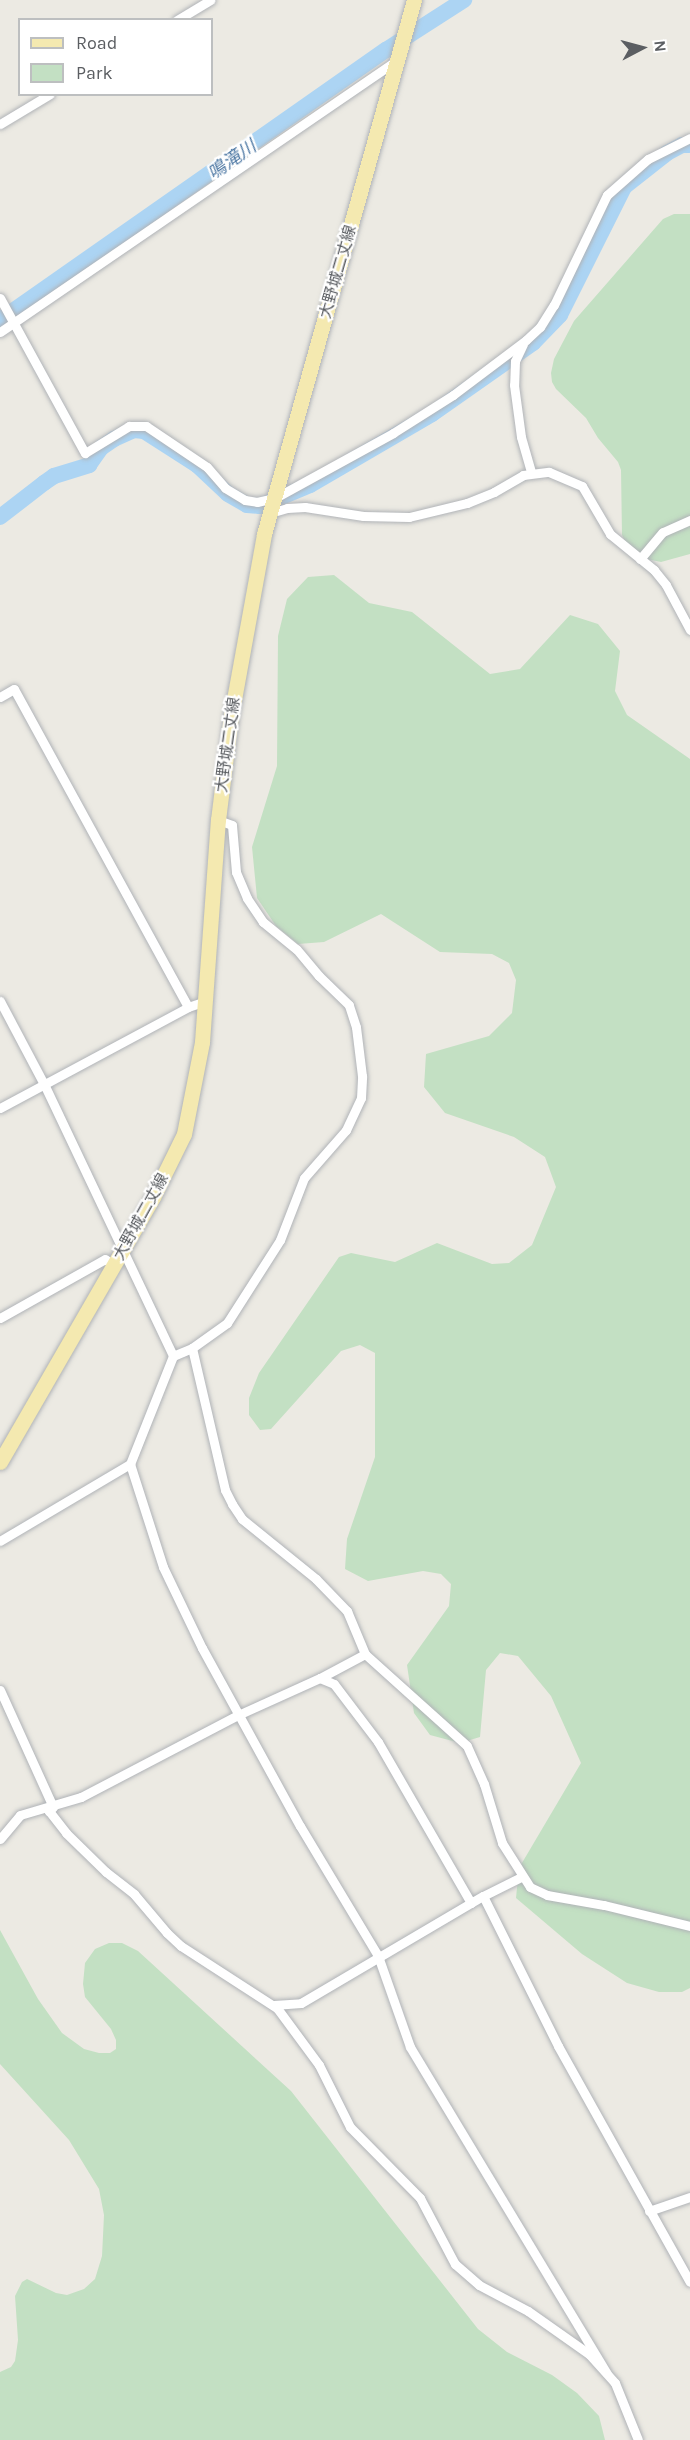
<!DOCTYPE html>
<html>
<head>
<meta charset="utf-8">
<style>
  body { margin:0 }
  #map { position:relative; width:690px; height:2440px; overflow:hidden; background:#eceae3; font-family:Karla,"Noto Sans JP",sans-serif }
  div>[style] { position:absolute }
  .green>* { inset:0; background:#c3e0c3 }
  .river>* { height:16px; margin:-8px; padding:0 8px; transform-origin:8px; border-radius:8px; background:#acd4f3 }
  .roads { filter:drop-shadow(0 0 2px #b0b3b7) drop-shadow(0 0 2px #b0b3b7) }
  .minor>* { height:9px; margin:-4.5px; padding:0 4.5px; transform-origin:4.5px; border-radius:4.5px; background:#fff }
  .primary>* { height:15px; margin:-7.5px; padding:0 7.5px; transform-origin:7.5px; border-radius:7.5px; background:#f4e9b0 }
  span { translate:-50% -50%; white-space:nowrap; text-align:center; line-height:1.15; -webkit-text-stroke:4.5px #fff; paint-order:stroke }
  .street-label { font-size:16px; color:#5b5e62 }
  .water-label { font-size:18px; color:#4c77a3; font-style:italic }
  .legend { position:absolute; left:18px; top:18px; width:195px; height:78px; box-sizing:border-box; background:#fff; border:2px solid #bdbfc0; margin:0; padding:8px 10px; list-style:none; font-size:18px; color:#5b5e62 }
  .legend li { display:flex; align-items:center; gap:12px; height:30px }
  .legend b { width:30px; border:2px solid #bdbfc0 }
  .north { position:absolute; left:612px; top:18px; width:60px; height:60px; -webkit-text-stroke:4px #fff; paint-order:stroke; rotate:84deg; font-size:16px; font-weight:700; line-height:24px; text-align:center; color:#5b5e62 }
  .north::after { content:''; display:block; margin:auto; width:21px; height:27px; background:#5b5e62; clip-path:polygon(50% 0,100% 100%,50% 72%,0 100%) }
</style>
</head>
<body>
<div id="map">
  <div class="green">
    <i style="clip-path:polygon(674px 214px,690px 214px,690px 554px,661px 562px,642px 558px,628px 547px,622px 535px,621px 470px,618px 462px,598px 438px,586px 418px,556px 389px,552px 382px,551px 373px,554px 359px,574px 321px,663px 219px)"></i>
    <i style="clip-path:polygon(334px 575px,369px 603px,412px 612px,490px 674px,520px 669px,570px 615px,598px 624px,620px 651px,615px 691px,627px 715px,690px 759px,690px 1988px,682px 1992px,659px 1992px,627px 1983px,582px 1954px,516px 1898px,519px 1868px,581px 1763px,551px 1696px,518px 1656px,500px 1653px,486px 1670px,480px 1737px,460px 1743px,430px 1735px,414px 1713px,407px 1665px,449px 1606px,451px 1584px,441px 1574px,423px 1571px,368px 1581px,345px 1569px,347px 1539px,375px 1457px,375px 1353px,360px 1345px,341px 1351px,271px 1429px,260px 1430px,249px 1415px,249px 1398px,259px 1373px,339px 1257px,351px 1253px,395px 1262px,437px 1243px,492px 1264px,509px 1263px,532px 1245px,556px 1187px,545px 1157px,514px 1137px,445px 1113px,424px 1087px,426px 1054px,489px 1036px,512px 1013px,516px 980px,509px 963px,492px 954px,440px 952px,381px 914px,324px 942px,298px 944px,276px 926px,257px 898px,252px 847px,277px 766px,278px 636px,287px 599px,308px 577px)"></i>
    <i style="clip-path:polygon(0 1930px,38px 1999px,62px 2033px,84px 2049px,99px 2053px,110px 2053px,116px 2049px,116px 2040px,111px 2029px,85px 1997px,83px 1984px,85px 1963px,95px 1949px,109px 1943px,122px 1943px,138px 1951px,291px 2091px,478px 2329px,507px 2352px,552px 2375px,577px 2393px,599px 2416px,605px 2440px,0 2440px,0 2372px,11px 2367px,15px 2361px,18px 2340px,15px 2296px,22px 2282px,27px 2279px,56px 2293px,67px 2295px,84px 2289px,95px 2279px,102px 2256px,104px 2215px,99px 2189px,69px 2140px,0 2064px)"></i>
  </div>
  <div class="river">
    <i style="left:0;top:320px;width:471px;rotate:-35deg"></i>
    <i style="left:386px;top:50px;width:93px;rotate:-32.7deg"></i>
    <i style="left:0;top:517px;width:56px;rotate:-37.7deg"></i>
    <i style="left:44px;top:483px;width:12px;rotate:-35deg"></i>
    <i style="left:54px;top:476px;width:37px;rotate:-17deg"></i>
    <i style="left:89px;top:465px;width:21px;rotate:-55deg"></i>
    <i style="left:101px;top:448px;width:16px;rotate:-35deg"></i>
    <i style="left:114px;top:439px;width:22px;rotate:-24deg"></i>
    <i style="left:134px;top:430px;width:10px;rotate:6deg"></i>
    <i style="left:144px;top:431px;width:63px;rotate:32.7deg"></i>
    <i style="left:197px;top:465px;width:42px;rotate:43.1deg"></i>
    <i style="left:228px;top:494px;width:22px;rotate:30deg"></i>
    <i style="left:247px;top:505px;width:13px;rotate:4deg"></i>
    <i style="left:260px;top:506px;width:54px;rotate:-22.8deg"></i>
    <i style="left:310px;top:485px;width:141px;rotate:-30.2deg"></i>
    <i style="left:432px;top:414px;width:123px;rotate:-35.1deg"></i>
    <i style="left:533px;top:343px;width:39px;rotate:-46deg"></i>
    <i style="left:560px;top:315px;width:143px;rotate:-63.4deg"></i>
    <i style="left:624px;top:187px;width:55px;rotate:-38.3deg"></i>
    <i style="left:667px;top:153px;width:17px;rotate:-28deg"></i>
    <i style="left:682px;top:145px;width:8px"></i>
  </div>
  <div class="roads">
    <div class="minor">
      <i style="left:177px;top:20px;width:39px;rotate:-31deg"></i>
      <i style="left:0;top:124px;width:58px;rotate:-31deg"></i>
      <i style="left:0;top:298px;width:177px;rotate:61.3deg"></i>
      <i style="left:85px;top:453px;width:52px;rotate:-31.5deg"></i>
      <i style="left:129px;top:426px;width:17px"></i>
      <i style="left:146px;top:426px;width:73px;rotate:33.9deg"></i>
      <i style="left:207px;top:467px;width:28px;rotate:49deg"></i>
      <i style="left:225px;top:488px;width:23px;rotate:31deg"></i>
      <i style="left:245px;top:500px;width:12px;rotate:9deg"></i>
      <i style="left:257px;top:502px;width:18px;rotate:-13deg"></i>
      <i style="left:275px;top:498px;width:135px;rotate:-28.8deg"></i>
      <i style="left:393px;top:433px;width:71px;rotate:-32.3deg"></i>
      <i style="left:453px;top:395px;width:91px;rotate:-37deg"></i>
      <i style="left:526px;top:340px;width:19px;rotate:-43deg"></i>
      <i style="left:540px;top:327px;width:26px;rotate:-58deg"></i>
      <i style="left:554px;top:305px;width:122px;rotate:-64.3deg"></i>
      <i style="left:607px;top:195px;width:55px;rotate:-41.3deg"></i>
      <i style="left:648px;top:159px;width:47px;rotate:-26.6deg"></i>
      <i style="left:0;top:332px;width:481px;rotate:-34.4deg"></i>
      <i style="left:523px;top:344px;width:19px;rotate:115deg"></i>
      <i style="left:515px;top:361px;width:24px;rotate:92deg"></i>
      <i style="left:514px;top:385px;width:52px;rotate:82.3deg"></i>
      <i style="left:521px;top:437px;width:36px;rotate:74deg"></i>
      <i style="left:270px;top:513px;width:18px;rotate:-16deg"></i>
      <i style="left:287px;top:508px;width:18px;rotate:-3deg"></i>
      <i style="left:305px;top:507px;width:59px;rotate:8.8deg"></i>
      <i style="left:363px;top:516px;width:46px;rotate:1.2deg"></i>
      <i style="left:409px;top:517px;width:60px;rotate:-13.6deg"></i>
      <i style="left:467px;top:503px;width:29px;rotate:-22deg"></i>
      <i style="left:494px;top:492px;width:34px;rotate:-30deg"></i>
      <i style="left:523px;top:475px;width:26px;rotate:-7deg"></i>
      <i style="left:549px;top:472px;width:36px;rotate:23deg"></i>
      <i style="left:582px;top:486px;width:56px;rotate:59.7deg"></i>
      <i style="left:610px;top:534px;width:57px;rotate:39.3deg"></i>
      <i style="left:654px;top:570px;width:19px;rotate:51deg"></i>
      <i style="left:666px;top:585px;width:51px;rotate:61.9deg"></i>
      <i style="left:640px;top:559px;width:35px;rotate:-50deg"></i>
      <i style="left:663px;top:532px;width:30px;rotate:-24deg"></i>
      <i style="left:0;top:697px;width:16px;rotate:-30deg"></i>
      <i style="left:14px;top:689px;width:362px;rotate:61.3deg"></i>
      <i style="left:0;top:1001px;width:94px;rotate:62.1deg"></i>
      <i style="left:44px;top:1084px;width:301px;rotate:64.6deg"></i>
      <i style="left:173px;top:1356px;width:116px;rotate:111.7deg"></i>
      <i style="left:130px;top:1464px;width:151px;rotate:149.4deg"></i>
      <i style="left:0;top:1108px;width:213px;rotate:-28.2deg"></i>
      <i style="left:188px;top:1007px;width:18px;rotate:-19deg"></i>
      <i style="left:0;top:1318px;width:120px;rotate:-29.3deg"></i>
      <i style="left:105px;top:1259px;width:11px;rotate:34deg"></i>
      <i style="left:192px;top:1348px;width:146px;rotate:76.9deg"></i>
      <i style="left:225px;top:1490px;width:16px;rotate:63deg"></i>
      <i style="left:232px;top:1504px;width:18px;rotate:56deg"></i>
      <i style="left:242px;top:1519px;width:95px;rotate:39deg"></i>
      <i style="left:316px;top:1579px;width:45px;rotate:45.9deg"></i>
      <i style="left:347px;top:1611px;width:47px;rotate:67.3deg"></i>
      <i style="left:365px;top:1654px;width:137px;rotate:42deg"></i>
      <i style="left:467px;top:1746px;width:42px;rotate:65.9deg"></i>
      <i style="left:484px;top:1784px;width:62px;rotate:73deg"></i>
      <i style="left:502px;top:1843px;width:52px;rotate:57.5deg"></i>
      <i style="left:530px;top:1887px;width:19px;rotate:25deg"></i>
      <i style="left:547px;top:1895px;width:58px;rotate:10deg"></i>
      <i style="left:604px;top:1905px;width:89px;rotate:13.7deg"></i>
      <i style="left:173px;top:1356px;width:21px;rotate:-23deg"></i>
      <i style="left:192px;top:1348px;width:43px;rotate:-35.5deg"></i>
      <i style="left:227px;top:1323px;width:98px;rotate:-57.4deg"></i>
      <i style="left:280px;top:1240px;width:66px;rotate:-68.8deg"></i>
      <i style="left:304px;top:1178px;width:64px;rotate:-48.8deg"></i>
      <i style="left:346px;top:1130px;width:35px;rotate:-65deg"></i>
      <i style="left:361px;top:1098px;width:22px;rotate:-87deg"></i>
      <i style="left:362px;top:1076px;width:49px;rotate:-97deg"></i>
      <i style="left:356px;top:1027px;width:23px;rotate:-108deg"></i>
      <i style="left:349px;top:1005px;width:42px;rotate:-136deg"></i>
      <i style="left:319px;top:976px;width:35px;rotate:-130deg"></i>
      <i style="left:296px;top:949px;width:43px;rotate:-140.7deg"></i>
      <i style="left:263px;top:922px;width:29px;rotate:-124deg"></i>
      <i style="left:247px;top:898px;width:28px;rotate:-113deg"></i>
      <i style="left:236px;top:872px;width:47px;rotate:-94.9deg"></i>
      <i style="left:232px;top:825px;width:15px;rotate:-160deg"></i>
      <i style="left:130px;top:1464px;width:108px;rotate:72.2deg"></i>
      <i style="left:163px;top:1567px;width:90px;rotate:64.3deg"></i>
      <i style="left:202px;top:1648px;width:203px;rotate:61.2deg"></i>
      <i style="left:300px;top:1826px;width:152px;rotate:59deg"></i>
      <i style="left:378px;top:1956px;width:96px;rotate:70.6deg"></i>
      <i style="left:410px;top:2047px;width:380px;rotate:58.9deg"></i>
      <i style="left:320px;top:1678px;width:15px;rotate:23deg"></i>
      <i style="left:334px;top:1684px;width:73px;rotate:52.8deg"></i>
      <i style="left:378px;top:1742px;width:186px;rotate:60deg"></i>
      <i style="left:0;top:1690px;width:128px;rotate:65.6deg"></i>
      <i style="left:53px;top:1807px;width:6px;rotate:135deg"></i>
      <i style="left:49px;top:1811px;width:28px;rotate:52deg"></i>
      <i style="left:66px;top:1833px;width:56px;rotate:44.3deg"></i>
      <i style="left:106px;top:1872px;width:36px;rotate:38deg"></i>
      <i style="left:134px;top:1894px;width:51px;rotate:49.8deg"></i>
      <i style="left:167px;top:1933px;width:19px;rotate:43deg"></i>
      <i style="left:181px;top:1946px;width:114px;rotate:32.9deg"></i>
      <i style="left:277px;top:2008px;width:71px;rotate:53.6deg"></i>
      <i style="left:319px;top:2065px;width:69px;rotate:63.4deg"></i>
      <i style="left:350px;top:2127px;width:100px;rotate:45.4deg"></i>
      <i style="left:420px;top:2198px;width:75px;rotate:62.1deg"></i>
      <i style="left:455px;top:2264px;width:32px;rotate:41deg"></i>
      <i style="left:479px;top:2285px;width:55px;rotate:28deg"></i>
      <i style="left:528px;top:2311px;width:75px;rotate:35.2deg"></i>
      <i style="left:589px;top:2354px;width:39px;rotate:48deg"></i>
      <i style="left:615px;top:2383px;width:61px;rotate:68deg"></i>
      <i style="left:0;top:1839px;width:31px;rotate:-50deg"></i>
      <i style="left:20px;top:1815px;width:64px;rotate:-16.4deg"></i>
      <i style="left:81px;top:1797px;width:177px;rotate:-27.6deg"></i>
      <i style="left:238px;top:1715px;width:90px;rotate:-24.3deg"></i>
      <i style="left:320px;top:1678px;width:51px;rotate:-28.1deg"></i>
      <i style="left:483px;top:1896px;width:168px;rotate:63.4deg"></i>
      <i style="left:558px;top:2046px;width:270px;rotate:60.8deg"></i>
      <i style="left:274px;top:2005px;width:27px;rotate:-4deg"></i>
      <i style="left:301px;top:2003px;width:211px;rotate:-30.5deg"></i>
      <i style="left:483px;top:1896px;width:42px;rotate:-26.6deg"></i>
      <i style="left:649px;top:2211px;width:43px;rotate:-18.9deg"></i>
    </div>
    <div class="primary">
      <i style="left:0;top:1462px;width:306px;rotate:-60deg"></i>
      <i style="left:153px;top:1197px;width:70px;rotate:-63.8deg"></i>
      <i style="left:184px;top:1134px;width:94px;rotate:-78.9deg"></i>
      <i style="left:202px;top:1042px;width:223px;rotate:-85.9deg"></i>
      <i style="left:218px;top:820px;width:105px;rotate:-82.9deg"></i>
      <i style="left:231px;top:716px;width:185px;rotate:-79.7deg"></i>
      <i style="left:264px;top:534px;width:555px;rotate:-74.31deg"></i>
    </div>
  </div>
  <div class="street-label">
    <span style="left:338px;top:272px;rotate:-74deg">大野城二丈線</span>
    <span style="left:228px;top:745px;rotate:-82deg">大野城二丈線</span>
    <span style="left:141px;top:1217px;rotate:-61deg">大野城二丈線</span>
  </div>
  <div class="water-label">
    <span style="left:232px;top:160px;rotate:-35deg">鳴滝川</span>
  </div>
  <ul class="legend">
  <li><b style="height:8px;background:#f4e9b0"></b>Road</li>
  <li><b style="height:16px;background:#c3e0c3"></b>Park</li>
  </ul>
  <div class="north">N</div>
</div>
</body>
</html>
